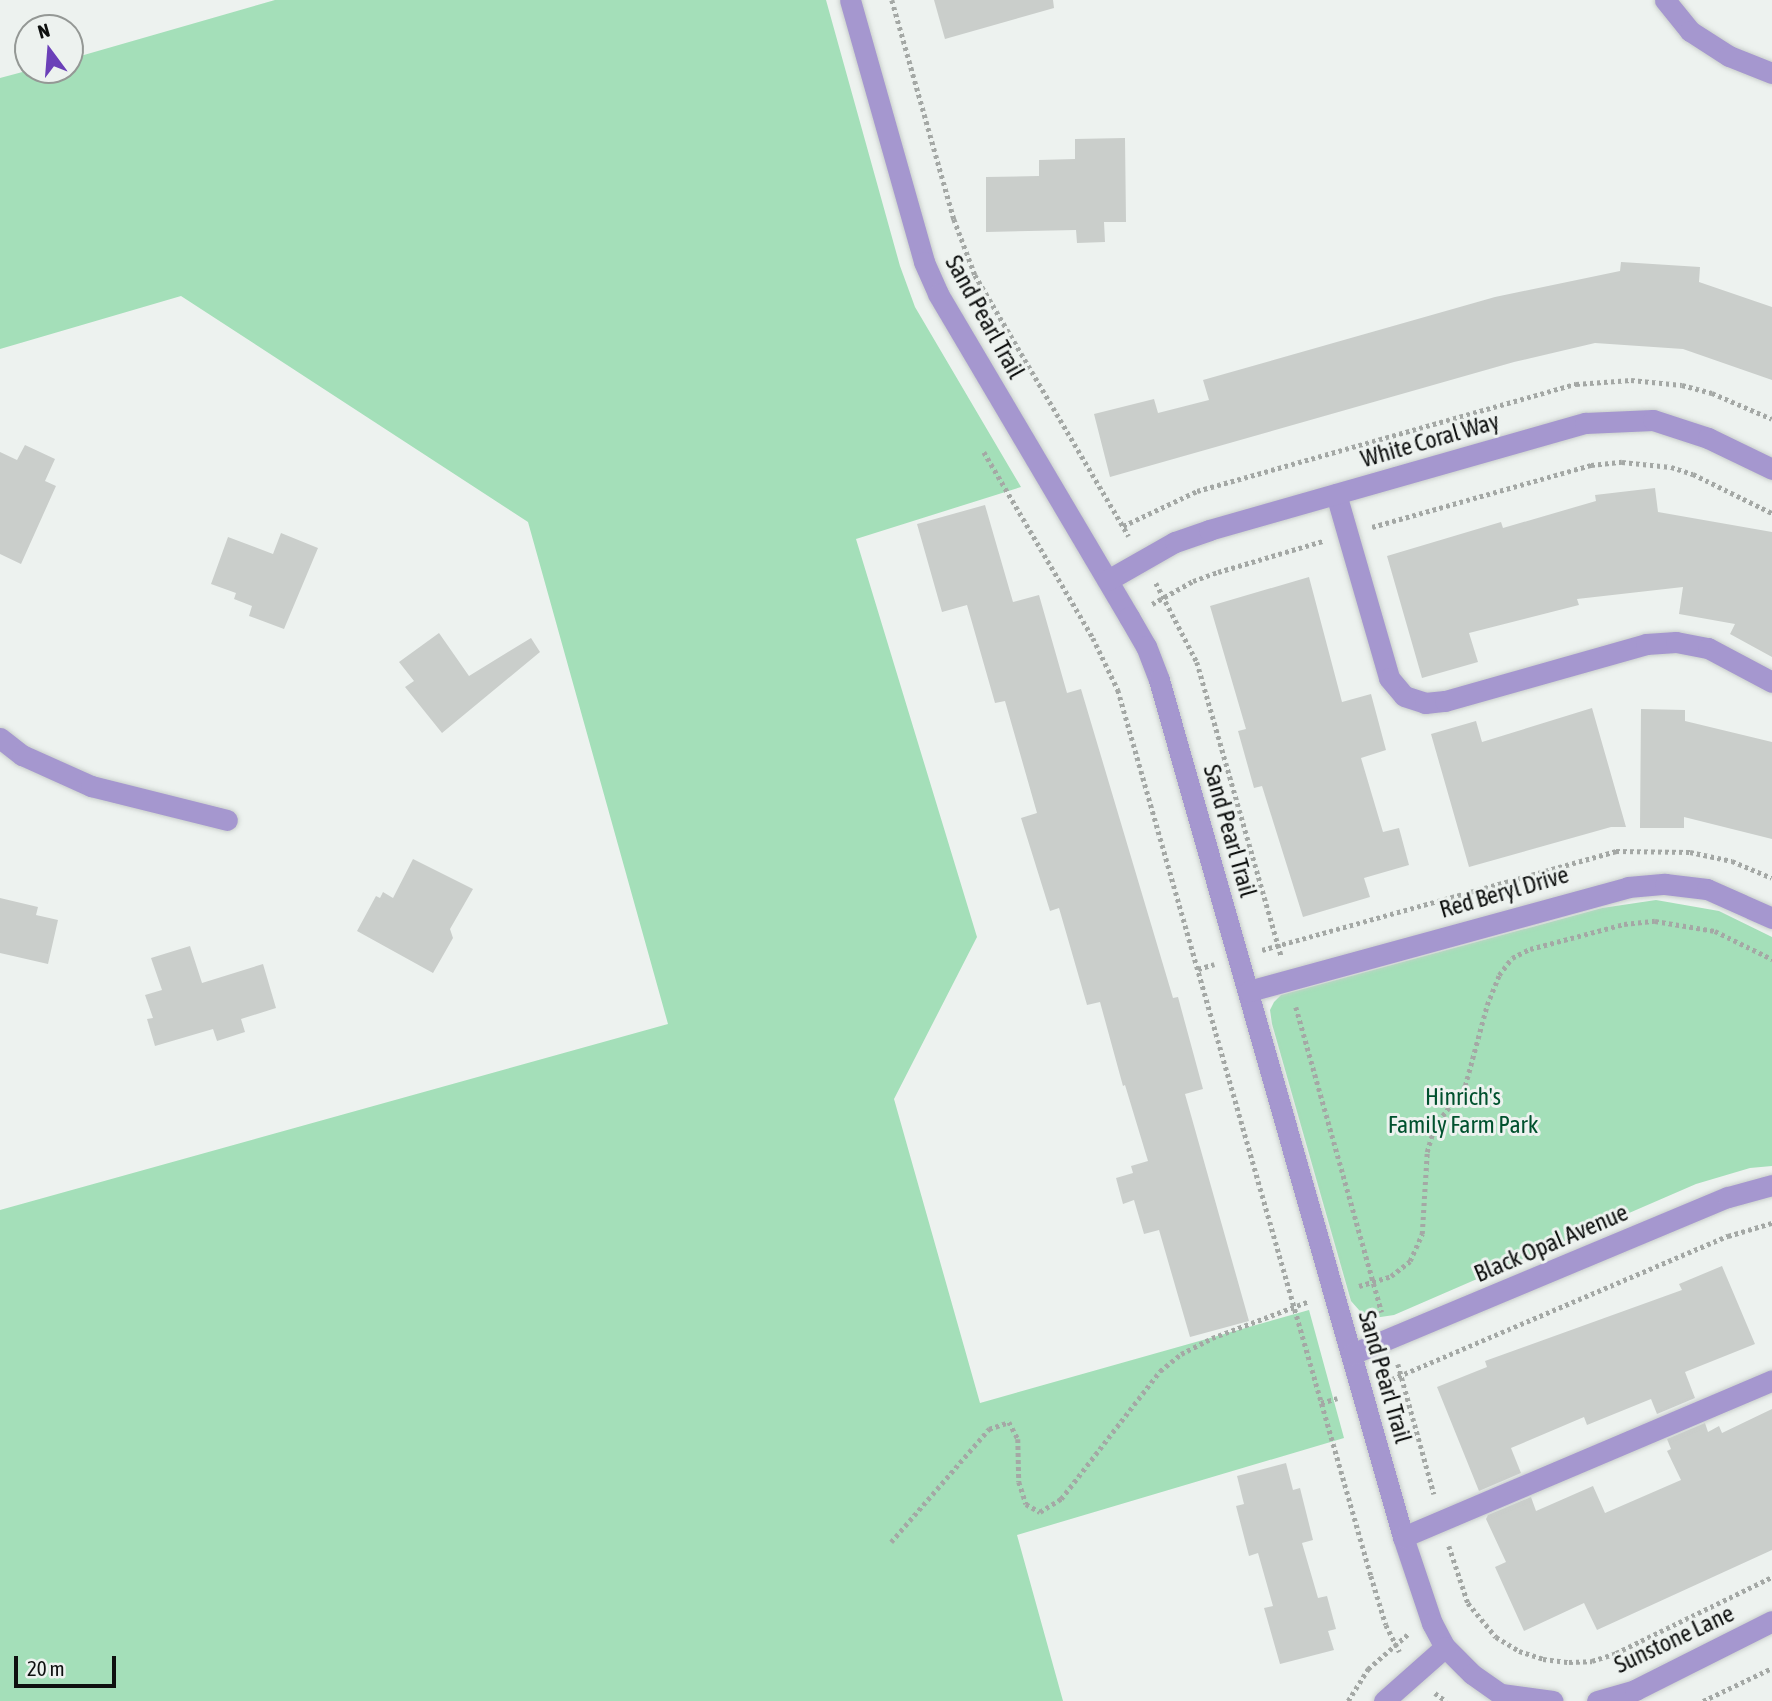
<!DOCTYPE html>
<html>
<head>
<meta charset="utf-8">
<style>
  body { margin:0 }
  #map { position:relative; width:1772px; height:1701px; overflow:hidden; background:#edf2ef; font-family:"Asap Condensed",sans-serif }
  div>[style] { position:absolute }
  .green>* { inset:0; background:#a4dfb9 }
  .building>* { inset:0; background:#cacecb }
  .path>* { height:4.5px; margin-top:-2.25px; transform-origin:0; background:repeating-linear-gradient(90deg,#a4a8a5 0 3.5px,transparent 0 7px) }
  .roads { filter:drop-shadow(0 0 2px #c9cecb) drop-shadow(0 0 2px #c9cecb) }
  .minor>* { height:21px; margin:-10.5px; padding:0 10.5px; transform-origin:10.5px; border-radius:10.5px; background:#a597cf }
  span { translate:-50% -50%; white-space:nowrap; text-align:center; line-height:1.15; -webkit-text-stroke:6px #edf2ef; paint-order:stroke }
  .street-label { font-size:24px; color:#0e100f }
  .park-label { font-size:24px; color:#00512e }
  .north { position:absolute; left:14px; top:14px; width:70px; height:70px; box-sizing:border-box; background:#edf2ef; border:2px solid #949895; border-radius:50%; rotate:344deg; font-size:19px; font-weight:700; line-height:28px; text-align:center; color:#0e100f }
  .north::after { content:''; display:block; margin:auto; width:24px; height:32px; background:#6b40b8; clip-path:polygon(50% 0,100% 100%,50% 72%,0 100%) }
  .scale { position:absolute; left:14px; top:1656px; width:102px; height:32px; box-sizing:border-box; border:4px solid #0e100f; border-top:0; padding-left:9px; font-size:21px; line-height:24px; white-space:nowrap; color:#0e100f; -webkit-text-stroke:5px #edf2ef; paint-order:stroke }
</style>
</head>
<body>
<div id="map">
  <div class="green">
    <i style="clip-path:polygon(275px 0,826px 0,900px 266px,915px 307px,1021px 487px,856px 539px,977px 937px,894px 1099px,980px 1403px,1309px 1310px,1344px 1438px,1017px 1535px,1063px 1701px,0 1701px,0 1210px,668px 1024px,528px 522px,181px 296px,0 349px,0 78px,30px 70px,70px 70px,70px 59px)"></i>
    <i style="clip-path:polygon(1656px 900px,1719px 911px,1772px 937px,1772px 1166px,1750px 1168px,1696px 1184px,1394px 1315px,1367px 1319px,1351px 1301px,1272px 1024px,1270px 1010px,1274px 1002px,1281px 995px,1602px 908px)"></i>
  </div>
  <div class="building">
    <i style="clip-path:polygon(934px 0,1053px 0,1054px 8px,945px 39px)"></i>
    <i style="clip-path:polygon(1125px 138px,1126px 222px,1104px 222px,1105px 242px,1077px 243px,1076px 230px,986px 232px,986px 177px,1039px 176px,1039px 160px,1075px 159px,1075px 139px)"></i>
    <i style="clip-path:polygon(1621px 262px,1700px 267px,1699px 282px,1772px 307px,1772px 380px,1683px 349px,1595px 343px,1514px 362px,1110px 477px,1094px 414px,1154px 399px,1158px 413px,1209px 400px,1203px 380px,1495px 297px,1620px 271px)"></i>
    <i style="clip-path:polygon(25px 445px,55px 459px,45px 481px,56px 486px,21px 564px,0 554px,0 452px,17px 460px)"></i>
    <i style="clip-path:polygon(1655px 488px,1658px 512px,1772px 532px,1772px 657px,1730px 634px,1735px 624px,1679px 614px,1683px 587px,1577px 599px,1579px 605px,1469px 633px,1478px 662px,1422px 678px,1387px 556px,1501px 522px,1503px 528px,1596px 501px,1595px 495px)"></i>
    <i style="clip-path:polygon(985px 505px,1013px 602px,1039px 595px,1067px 693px,1081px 689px,1173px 998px,1178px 997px,1203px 1089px,1185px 1094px,1249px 1321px,1190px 1337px,1159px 1230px,1144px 1234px,1134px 1200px,1123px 1204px,1116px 1178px,1133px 1173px,1131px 1166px,1148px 1161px,1125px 1085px,1123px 1086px,1100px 1002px,1087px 1005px,1059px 908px,1050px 911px,1021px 818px,1037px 813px,1005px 701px,995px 703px,967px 605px,942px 612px,917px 524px)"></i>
    <i style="clip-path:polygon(281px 533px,318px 548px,284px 629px,249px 616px,252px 606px,234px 599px,236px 593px,211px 584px,228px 537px,273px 554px)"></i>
    <i style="clip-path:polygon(1309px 577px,1342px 702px,1371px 694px,1386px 750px,1361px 758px,1383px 832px,1399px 828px,1409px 865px,1364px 878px,1370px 897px,1303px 917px,1262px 786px,1254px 788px,1238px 731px,1246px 729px,1210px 606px)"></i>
    <i style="clip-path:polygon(439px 633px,469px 676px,531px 638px,540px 652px,442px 733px,405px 687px,414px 681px,399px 662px)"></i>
    <i style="clip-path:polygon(1592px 708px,1626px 827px,1611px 827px,1469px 867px,1431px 734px,1476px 721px,1482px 742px)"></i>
    <i style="clip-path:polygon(1641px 709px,1685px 710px,1685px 721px,1772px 742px,1772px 839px,1684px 817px,1684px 828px,1640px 828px)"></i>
    <i style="clip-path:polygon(413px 859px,473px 889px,450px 929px,453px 938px,433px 973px,357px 931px,376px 896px,380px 898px,383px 892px,393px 898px)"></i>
    <i style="clip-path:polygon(0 898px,38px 907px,36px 915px,58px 920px,48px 964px,0 953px)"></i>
    <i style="clip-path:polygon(190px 946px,202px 983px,263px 964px,276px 1008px,241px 1019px,245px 1032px,217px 1041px,213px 1029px,155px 1046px,147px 1019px,153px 1018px,145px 995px,162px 990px,151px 958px)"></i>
    <i style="clip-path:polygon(1722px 1266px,1755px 1344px,1685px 1372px,1695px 1398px,1657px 1414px,1651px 1399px,1587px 1425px,1584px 1417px,1511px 1448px,1521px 1473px,1479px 1491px,1437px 1387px,1487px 1367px,1485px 1361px,1682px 1290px,1679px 1284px)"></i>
    <i style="clip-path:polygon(1772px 1409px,1772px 1550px,1597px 1630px,1584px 1603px,1524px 1631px,1495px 1567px,1506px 1562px,1486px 1519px,1488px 1515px,1531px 1497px,1536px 1511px,1593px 1486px,1605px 1513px,1681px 1480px,1667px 1451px,1671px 1449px,1667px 1439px,1705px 1423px,1708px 1432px,1719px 1426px,1722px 1433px)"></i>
    <i style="clip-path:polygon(1286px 1463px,1293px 1490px,1300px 1488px,1313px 1540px,1302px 1543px,1318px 1598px,1327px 1596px,1336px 1629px,1328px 1631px,1334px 1650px,1280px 1664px,1264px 1608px,1273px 1606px,1258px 1553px,1249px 1556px,1236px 1506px,1244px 1504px,1237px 1476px)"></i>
  </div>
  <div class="path">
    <i style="left:892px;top:0;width:228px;rotate:74.2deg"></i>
    <i style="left:954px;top:219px;width:60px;rotate:69.4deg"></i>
    <i style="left:975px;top:275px;width:303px;rotate:59.5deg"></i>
    <i style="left:984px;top:452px;width:216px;rotate:59.6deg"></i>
    <i style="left:1093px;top:638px;width:58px;rotate:64.3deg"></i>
    <i style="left:1118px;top:690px;width:921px;rotate:74.06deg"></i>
    <i style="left:1371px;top:1576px;width:51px;rotate:73deg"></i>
    <i style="left:1386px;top:1625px;width:30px;rotate:63deg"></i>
    <i style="left:1123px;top:526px;width:82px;rotate:-25.3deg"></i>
    <i style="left:1197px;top:491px;width:394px;rotate:-15.8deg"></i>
    <i style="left:1576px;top:384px;width:55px;rotate:-4.2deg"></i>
    <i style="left:1631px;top:380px;width:51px;rotate:5.6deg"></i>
    <i style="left:1682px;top:385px;width:31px;rotate:15deg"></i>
    <i style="left:1712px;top:393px;width:65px;rotate:23.4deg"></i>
    <i style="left:1372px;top:527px;width:228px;rotate:-15.8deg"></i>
    <i style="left:1591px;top:465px;width:31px;rotate:-6deg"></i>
    <i style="left:1622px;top:462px;width:49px;rotate:5.8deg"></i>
    <i style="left:1671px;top:467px;width:23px;rotate:18deg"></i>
    <i style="left:1693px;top:474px;width:88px;rotate:26.3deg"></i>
    <i style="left:1156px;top:583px;width:89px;rotate:62.6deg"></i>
    <i style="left:1197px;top:662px;width:305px;rotate:74deg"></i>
    <i style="left:1152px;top:604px;width:47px;rotate:-29.3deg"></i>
    <i style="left:1193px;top:581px;width:27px;rotate:-20deg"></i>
    <i style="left:1218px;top:572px;width:109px;rotate:-16.4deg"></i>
    <i style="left:1262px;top:950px;width:368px;rotate:-15.6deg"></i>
    <i style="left:1616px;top:851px;width:74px;rotate:0.8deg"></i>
    <i style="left:1690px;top:852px;width:43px;rotate:12.1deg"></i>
    <i style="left:1732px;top:861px;width:43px;rotate:23deg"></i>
    <i style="left:1198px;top:969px;width:17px;rotate:-17deg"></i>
    <i style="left:1296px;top:1007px;width:317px;rotate:74.3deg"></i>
    <i style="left:1359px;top:1286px;width:34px;rotate:-17deg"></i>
    <i style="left:1391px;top:1276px;width:24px;rotate:-38deg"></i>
    <i style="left:1410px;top:1261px;width:30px;rotate:-66deg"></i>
    <i style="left:1422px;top:1234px;width:82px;rotate:-86.5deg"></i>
    <i style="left:1427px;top:1152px;width:26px;rotate:-74deg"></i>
    <i style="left:1434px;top:1127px;width:51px;rotate:-52.9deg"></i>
    <i style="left:1465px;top:1086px;width:84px;rotate:-74.8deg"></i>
    <i style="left:1487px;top:1005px;width:32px;rotate:-68deg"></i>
    <i style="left:1499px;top:975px;width:21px;rotate:-53deg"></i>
    <i style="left:1512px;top:958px;width:20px;rotate:-27deg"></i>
    <i style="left:1530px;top:949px;width:97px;rotate:-14.9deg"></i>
    <i style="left:1624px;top:924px;width:31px;rotate:-6deg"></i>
    <i style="left:1655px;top:921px;width:61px;rotate:9.5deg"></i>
    <i style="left:1715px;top:931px;width:64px;rotate:26.2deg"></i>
    <i style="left:1398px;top:1364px;width:135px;rotate:74.5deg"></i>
    <i style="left:1385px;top:1382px;width:373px;rotate:-23.1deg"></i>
    <i style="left:1728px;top:1236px;width:46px;rotate:-16.5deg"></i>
    <i style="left:1321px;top:1403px;width:17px;rotate:-17deg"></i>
    <i style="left:891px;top:1542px;width:150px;rotate:-49.1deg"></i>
    <i style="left:989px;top:1429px;width:21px;rotate:-19deg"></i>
    <i style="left:1009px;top:1422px;width:19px;rotate:62deg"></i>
    <i style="left:1018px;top:1439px;width:43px;rotate:88.7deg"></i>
    <i style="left:1019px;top:1482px;width:23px;rotate:72deg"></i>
    <i style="left:1026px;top:1504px;width:16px;rotate:30deg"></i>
    <i style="left:1040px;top:1512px;width:25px;rotate:-32deg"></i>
    <i style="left:1061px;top:1499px;width:162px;rotate:-52.3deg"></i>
    <i style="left:1160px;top:1371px;width:27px;rotate:-39deg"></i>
    <i style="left:1181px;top:1354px;width:35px;rotate:-27deg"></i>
    <i style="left:1212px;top:1338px;width:102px;rotate:-20.8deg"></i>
    <i style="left:1449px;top:1546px;width:60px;rotate:71.6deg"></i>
    <i style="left:1468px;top:1603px;width:44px;rotate:50.5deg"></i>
    <i style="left:1496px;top:1637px;width:27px;rotate:31deg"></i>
    <i style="left:1519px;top:1651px;width:25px;rotate:18deg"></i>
    <i style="left:1543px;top:1659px;width:26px;rotate:7deg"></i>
    <i style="left:1569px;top:1662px;width:23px;rotate:-2deg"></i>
    <i style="left:1592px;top:1661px;width:25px;rotate:-18deg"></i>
    <i style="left:1616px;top:1653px;width:174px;rotate:-26deg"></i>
    <i style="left:1435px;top:1693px;width:14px;rotate:36deg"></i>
    <i style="left:1348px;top:1701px;width:38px;rotate:-58deg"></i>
    <i style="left:1368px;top:1669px;width:53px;rotate:-41.2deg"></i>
    <i style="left:1703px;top:1701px;width:76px;rotate:-25.6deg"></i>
  </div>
  <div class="roads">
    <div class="minor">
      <i style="left:850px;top:0;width:272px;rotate:74.2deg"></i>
      <i style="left:924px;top:262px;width:35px;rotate:66deg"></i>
      <i style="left:938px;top:294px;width:375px;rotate:59.4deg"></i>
      <i style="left:1129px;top:617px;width:34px;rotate:60deg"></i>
      <i style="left:1146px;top:646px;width:36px;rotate:69deg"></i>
      <i style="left:1159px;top:680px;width:891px;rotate:74.11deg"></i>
      <i style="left:1403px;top:1537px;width:91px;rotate:71.4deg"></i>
      <i style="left:1432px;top:1623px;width:27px;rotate:62deg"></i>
      <i style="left:1445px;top:1647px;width:38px;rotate:45deg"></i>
      <i style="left:1472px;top:1674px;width:35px;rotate:35deg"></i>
      <i style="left:1501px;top:1694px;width:52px;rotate:7.7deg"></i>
      <i style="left:1665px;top:0;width:40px;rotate:51deg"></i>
      <i style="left:1690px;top:31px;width:46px;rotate:32.7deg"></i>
      <i style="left:1729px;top:56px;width:46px;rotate:21.6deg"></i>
      <i style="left:1336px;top:494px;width:191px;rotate:73.9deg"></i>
      <i style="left:1389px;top:678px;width:23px;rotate:50deg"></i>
      <i style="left:1404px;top:696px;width:22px;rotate:18deg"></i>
      <i style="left:1425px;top:703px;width:20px;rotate:-6deg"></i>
      <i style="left:1445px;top:701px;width:209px;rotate:-15.8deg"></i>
      <i style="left:1646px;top:644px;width:30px;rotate:-4deg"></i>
      <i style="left:1676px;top:642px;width:33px;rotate:11deg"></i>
      <i style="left:1708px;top:648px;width:72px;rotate:28deg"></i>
      <i style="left:1108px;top:580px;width:77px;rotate:-29.6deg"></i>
      <i style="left:1175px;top:542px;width:36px;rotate:-19deg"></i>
      <i style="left:1209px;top:530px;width:391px;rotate:-15.9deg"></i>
      <i style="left:1585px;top:423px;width:68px;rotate:-2.5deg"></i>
      <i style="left:1653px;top:420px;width:58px;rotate:18.1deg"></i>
      <i style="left:1708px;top:438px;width:71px;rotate:25.8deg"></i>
      <i style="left:0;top:738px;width:28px;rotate:38deg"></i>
      <i style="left:22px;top:755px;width:76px;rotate:24.2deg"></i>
      <i style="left:91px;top:786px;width:140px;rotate:14deg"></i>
      <i style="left:1249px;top:991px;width:393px;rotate:-15.3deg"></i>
      <i style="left:1628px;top:887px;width:37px;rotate:-5deg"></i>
      <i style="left:1665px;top:884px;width:42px;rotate:6.8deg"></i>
      <i style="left:1707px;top:889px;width:71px;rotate:24deg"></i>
      <i style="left:1352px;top:1354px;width:407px;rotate:-22.7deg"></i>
      <i style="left:1728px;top:1197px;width:46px;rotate:-15.3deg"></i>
      <i style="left:1403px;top:1537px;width:401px;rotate:-23deg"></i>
      <i style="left:1384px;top:1701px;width:81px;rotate:-41.5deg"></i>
      <i style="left:1597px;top:1701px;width:40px;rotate:-16deg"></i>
      <i style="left:1635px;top:1690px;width:153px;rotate:-26.7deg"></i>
    </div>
  </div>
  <div class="street-label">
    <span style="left:985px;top:317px;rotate:61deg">Sand Pearl Trail</span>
    <span style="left:1430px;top:440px;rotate:-16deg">White Coral Way</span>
    <span style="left:1230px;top:831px;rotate:74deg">Sand Pearl Trail</span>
    <span style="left:1504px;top:892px;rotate:-16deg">Red Beryl Drive</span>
    <span style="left:1551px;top:1243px;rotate:-23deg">Black Opal Avenue</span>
    <span style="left:1385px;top:1377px;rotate:74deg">Sand Pearl Trail</span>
    <span style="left:1674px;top:1639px;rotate:-25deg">Sunstone Lane</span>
  </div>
  <div class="park-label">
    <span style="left:1463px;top:1111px">Hinrich's<br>Family Farm Park</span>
  </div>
  <div class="north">N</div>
  <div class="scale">20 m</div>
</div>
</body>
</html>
